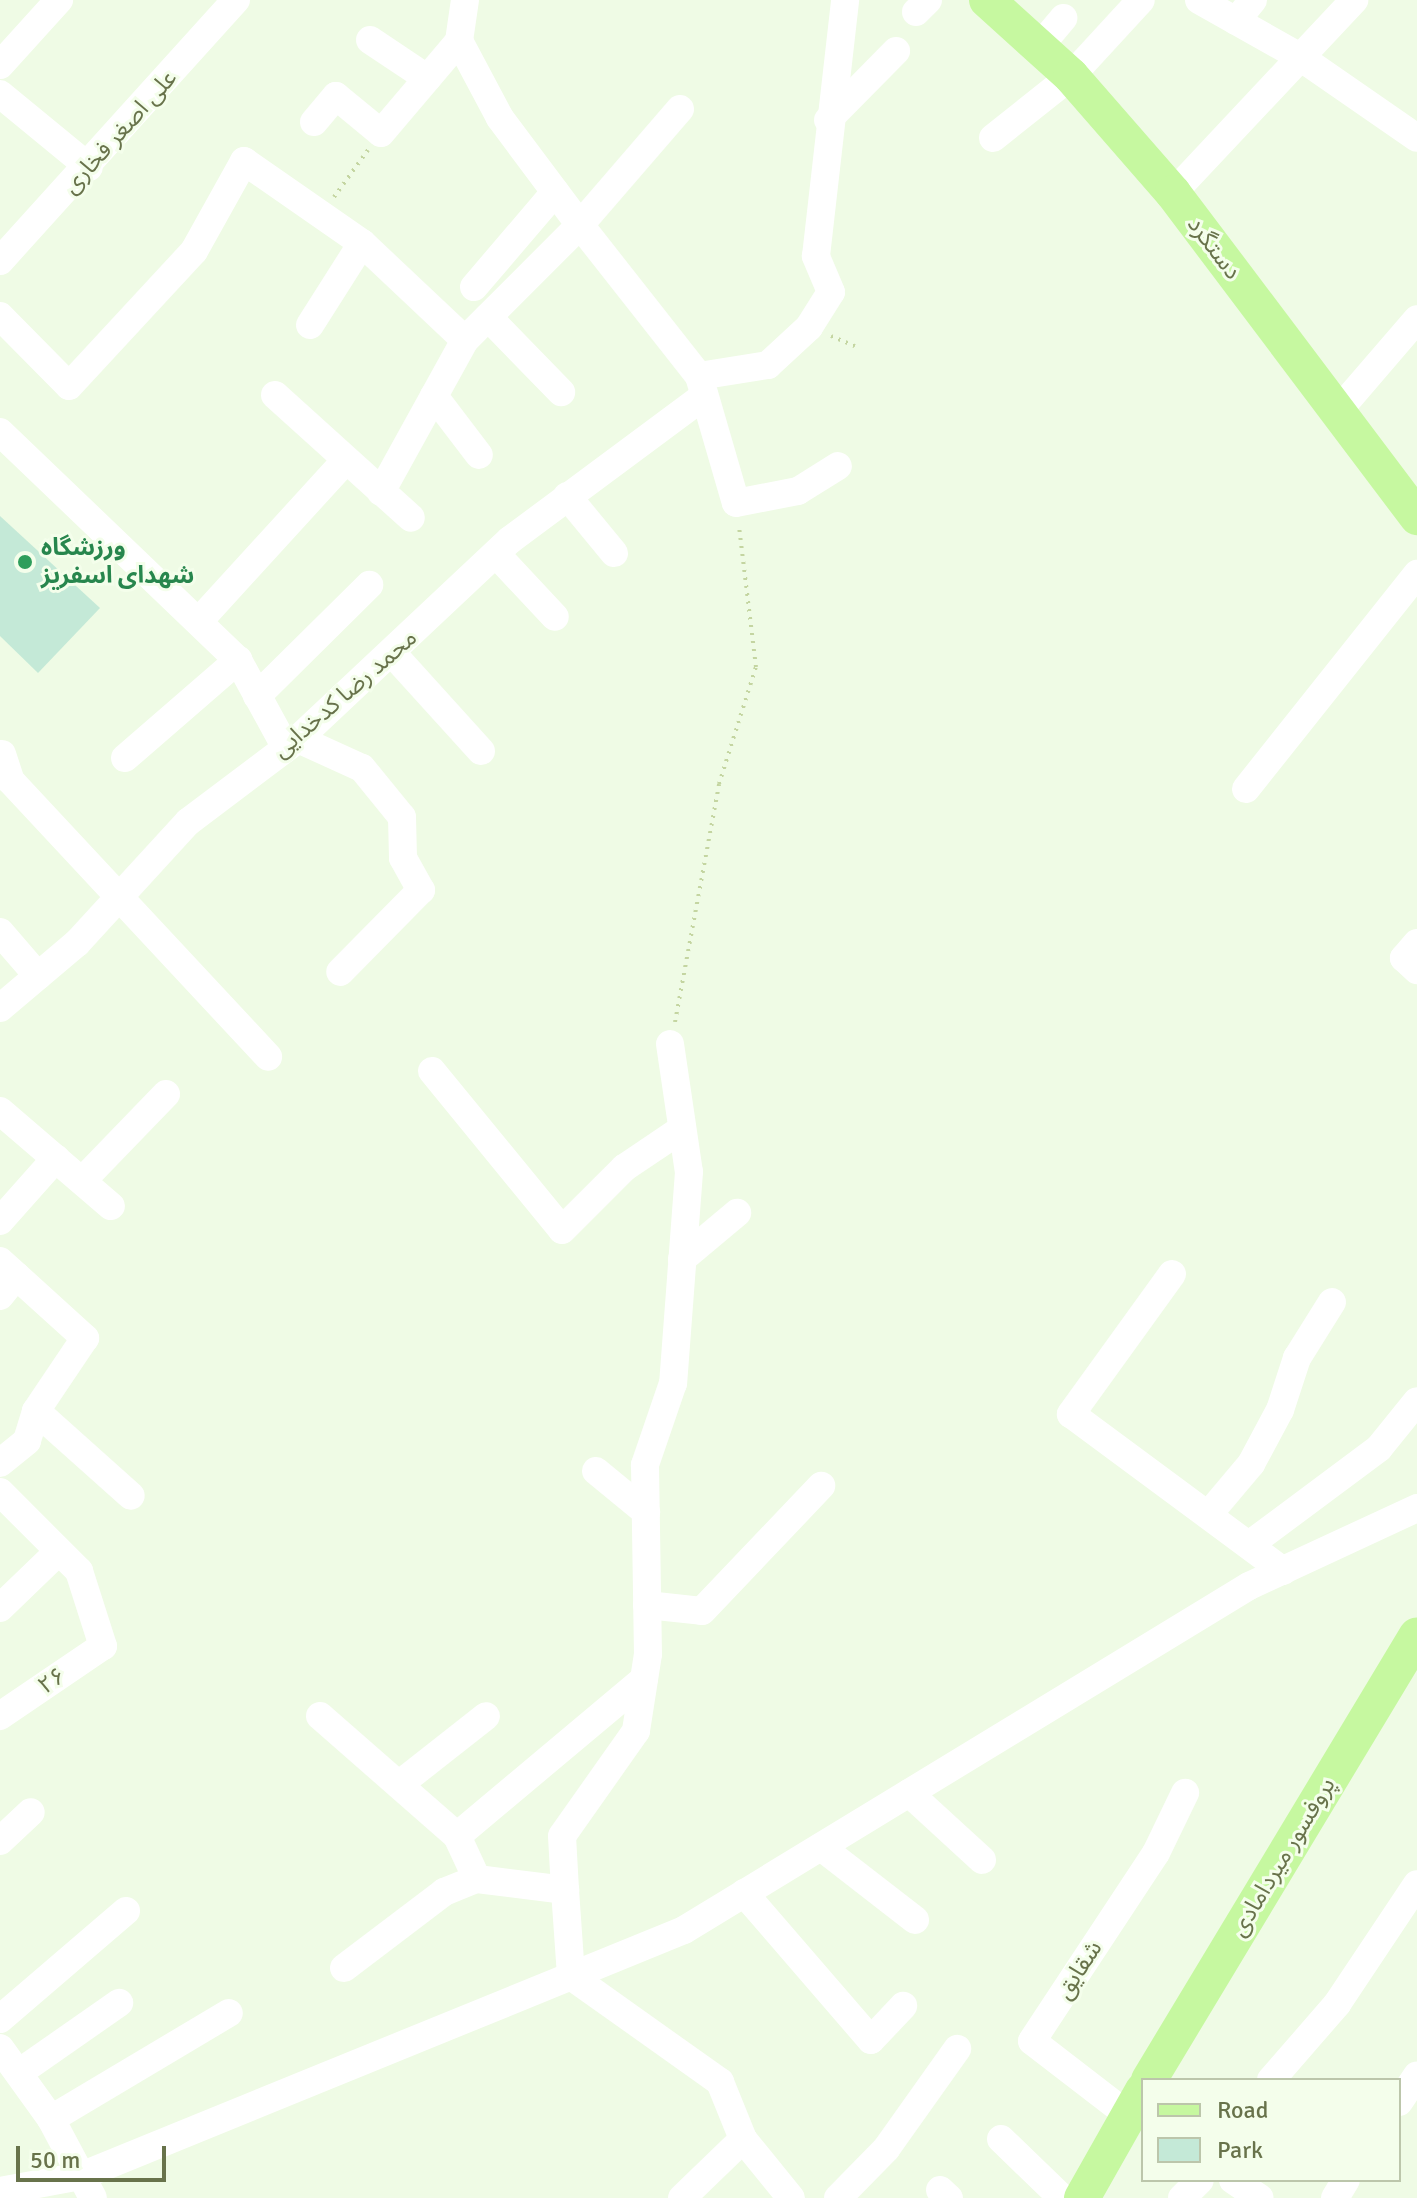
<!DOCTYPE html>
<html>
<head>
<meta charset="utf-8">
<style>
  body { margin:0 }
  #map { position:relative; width:1417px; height:2198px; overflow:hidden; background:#effbe5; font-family:Signika,"Noto Sans Arabic",sans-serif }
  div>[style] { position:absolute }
  .green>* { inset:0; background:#c4e9d7 }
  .path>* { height:4px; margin-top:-2px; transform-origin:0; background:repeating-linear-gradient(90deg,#c4d5a1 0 2px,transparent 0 8px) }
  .minor>* { height:28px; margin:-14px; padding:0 14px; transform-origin:14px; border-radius:14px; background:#fff }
  .major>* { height:36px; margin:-18px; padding:0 18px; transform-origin:18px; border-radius:18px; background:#c6f8a0 }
  .dots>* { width:22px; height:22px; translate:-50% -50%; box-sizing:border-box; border:4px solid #f4feeb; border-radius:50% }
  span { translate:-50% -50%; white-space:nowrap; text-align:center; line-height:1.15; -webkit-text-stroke:6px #f4feeb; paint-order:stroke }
  .street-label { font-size:24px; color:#68734b }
  .leisure-label { font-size:24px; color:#27864d; font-weight:700 }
  .left { translate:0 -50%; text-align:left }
  .legend { position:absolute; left:1141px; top:2078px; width:260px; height:104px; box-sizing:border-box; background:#f4feeb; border:2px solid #bcc6ab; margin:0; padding:10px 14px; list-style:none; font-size:24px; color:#68734b }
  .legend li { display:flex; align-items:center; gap:16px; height:40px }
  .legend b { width:40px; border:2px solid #bcc6ab }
  .scale { position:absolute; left:16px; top:2146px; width:150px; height:36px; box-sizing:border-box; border:4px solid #68734b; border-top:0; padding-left:10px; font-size:24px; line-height:28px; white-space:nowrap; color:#68734b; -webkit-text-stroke:6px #f4feeb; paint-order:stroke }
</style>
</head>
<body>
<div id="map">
  <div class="green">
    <i style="clip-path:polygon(0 516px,100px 608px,38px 673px,0 636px)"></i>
  </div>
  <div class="path">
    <i style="left:334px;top:197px;width:58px;rotate:-54.1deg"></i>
    <i style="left:831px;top:336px;width:26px;rotate:23deg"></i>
    <i style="left:675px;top:1022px;width:242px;rotate:-79.5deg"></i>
    <i style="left:719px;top:784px;width:123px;rotate:-72.5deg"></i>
    <i style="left:756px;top:667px;width:142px;rotate:-96.9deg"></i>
  </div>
  <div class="minor">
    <i style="left:1199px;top:0;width:116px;rotate:29.4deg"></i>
    <i style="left:1300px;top:57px;width:142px;rotate:34.7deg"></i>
    <i style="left:916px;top:12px;width:17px;rotate:-45deg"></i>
    <i style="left:1236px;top:21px;width:27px;rotate:-51deg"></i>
    <i style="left:370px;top:40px;width:69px;rotate:33.7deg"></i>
    <i style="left:1039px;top:47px;width:38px;rotate:-50deg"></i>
    <i style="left:0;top:65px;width:88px;rotate:-47.8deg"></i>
    <i style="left:0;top:94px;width:115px;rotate:39.4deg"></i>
    <i style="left:680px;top:109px;width:153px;rotate:130.8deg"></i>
    <i style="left:580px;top:225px;width:192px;rotate:51.8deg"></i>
    <i style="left:699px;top:376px;width:132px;rotate:73.8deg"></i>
    <i style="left:736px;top:503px;width:63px;rotate:-11deg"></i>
    <i style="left:798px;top:491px;width:47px;rotate:-32deg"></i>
    <i style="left:828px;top:120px;width:97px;rotate:-45.4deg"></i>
    <i style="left:314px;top:122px;width:34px;rotate:-50deg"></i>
    <i style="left:336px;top:96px;width:58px;rotate:39.4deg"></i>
    <i style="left:381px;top:133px;width:121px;rotate:-49.7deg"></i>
    <i style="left:993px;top:138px;width:100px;rotate:-38.5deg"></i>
    <i style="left:1071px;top:76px;width:103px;rotate:-47.4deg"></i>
    <i style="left:1173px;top:193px;width:265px;rotate:-46.8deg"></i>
    <i style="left:0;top:261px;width:352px;rotate:-47.9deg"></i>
    <i style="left:474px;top:287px;width:125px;rotate:-49.5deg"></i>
    <i style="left:0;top:316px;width:98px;rotate:45.4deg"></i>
    <i style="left:69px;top:386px;width:184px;rotate:-47.2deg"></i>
    <i style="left:194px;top:251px;width:103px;rotate:-60.9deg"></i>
    <i style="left:244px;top:161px;width:144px;rotate:34.8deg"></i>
    <i style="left:362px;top:243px;width:141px;rotate:43.3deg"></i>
    <i style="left:465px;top:340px;width:163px;rotate:-45deg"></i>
    <i style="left:580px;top:225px;width:134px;rotate:-126.8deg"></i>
    <i style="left:500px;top:118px;width:87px;rotate:-118deg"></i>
    <i style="left:459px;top:41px;width:41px;rotate:-81.7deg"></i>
    <i style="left:488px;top:317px;width:105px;rotate:45.8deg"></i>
    <i style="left:310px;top:325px;width:97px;rotate:-57.6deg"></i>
    <i style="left:699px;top:376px;width:70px;rotate:-9.1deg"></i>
    <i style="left:768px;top:365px;width:56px;rotate:-42.8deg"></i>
    <i style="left:809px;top:327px;width:41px;rotate:-57.8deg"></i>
    <i style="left:831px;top:292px;width:39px;rotate:-113deg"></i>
    <i style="left:816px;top:256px;width:258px;rotate:-83.5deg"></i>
    <i style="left:275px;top:395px;width:183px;rotate:42.1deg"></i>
    <i style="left:434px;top:396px;width:74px;rotate:52.7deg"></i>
    <i style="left:1338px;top:411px;width:121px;rotate:-49.3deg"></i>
    <i style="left:0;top:432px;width:330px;rotate:43.8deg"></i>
    <i style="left:238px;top:660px;width:100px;rotate:61.4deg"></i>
    <i style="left:381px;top:492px;width:174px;rotate:-61.1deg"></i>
    <i style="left:567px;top:496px;width:74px;rotate:50.5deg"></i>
    <i style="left:496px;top:554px;width:86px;rotate:46.9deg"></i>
    <i style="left:199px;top:621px;width:218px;rotate:-47.6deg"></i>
    <i style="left:393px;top:654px;width:131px;rotate:47.8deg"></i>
    <i style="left:257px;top:696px;width:158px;rotate:-44.7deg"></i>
    <i style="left:298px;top:739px;width:70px;rotate:24.4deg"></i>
    <i style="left:362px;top:768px;width:63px;rotate:50.8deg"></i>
    <i style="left:402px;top:817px;width:41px;rotate:88.6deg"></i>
    <i style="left:403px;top:858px;width:37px;rotate:61deg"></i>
    <i style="left:421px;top:890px;width:115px;rotate:134.6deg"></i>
    <i style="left:2px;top:754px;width:28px;rotate:72deg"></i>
    <i style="left:11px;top:781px;width:377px;rotate:47deg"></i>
    <i style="left:125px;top:758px;width:150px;rotate:-40.9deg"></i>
    <i style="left:1246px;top:789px;width:275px;rotate:-51.5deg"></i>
    <i style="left:0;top:932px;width:58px;rotate:49.2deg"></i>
    <i style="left:1417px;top:943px;width:20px;rotate:131deg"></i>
    <i style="left:1404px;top:958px;width:18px;rotate:43deg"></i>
    <i style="left:0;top:1008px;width:101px;rotate:-40.2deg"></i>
    <i style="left:77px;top:943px;width:164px;rotate:-47.5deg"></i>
    <i style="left:188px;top:822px;width:138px;rotate:-37deg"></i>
    <i style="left:298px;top:739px;width:291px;rotate:-43.2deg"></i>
    <i style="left:510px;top:540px;width:242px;rotate:-36.6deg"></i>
    <i style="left:670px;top:1044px;width:129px;rotate:81.6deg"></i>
    <i style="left:689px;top:1172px;width:212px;rotate:94.3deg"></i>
    <i style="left:673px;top:1383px;width:87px;rotate:108.9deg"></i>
    <i style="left:645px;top:1465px;width:189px;rotate:89.1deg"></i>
    <i style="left:648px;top:1654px;width:78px;rotate:98.9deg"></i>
    <i style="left:636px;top:1731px;width:128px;rotate:125.2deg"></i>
    <i style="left:562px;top:1836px;width:54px;rotate:86.8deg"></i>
    <i style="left:565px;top:1890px;width:86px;rotate:86deg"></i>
    <i style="left:571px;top:1976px;width:183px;rotate:35.4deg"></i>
    <i style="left:720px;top:2082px;width:61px;rotate:68deg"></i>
    <i style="left:432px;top:1071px;width:205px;rotate:50.7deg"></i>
    <i style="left:562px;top:1230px;width:88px;rotate:-45deg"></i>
    <i style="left:624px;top:1168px;width:70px;rotate:-33.9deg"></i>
    <i style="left:0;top:1111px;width:146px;rotate:40.6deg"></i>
    <i style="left:82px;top:1181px;width:121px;rotate:-46deg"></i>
    <i style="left:0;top:1221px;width:84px;rotate:-48.4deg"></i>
    <i style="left:682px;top:1259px;width:72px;rotate:-39.9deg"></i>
    <i style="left:0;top:1261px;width:115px;rotate:42.2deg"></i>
    <i style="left:85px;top:1338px;width:88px;rotate:123.9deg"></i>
    <i style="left:36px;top:1411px;width:31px;rotate:107deg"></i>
    <i style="left:27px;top:1441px;width:35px;rotate:141deg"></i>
    <i style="left:1172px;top:1274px;width:173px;rotate:125.8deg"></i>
    <i style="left:1071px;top:1414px;width:264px;rotate:36.5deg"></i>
    <i style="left:0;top:1296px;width:26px;rotate:-51deg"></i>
    <i style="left:36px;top:1411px;width:127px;rotate:41.8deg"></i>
    <i style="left:596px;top:1471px;width:65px;rotate:39.4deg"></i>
    <i style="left:0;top:1492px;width:112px;rotate:45deg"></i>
    <i style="left:79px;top:1571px;width:79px;rotate:72.3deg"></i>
    <i style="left:103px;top:1646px;width:125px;rotate:145.8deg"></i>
    <i style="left:1208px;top:1515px;width:67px;rotate:-49.9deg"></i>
    <i style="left:1251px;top:1464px;width:61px;rotate:-61.8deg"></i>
    <i style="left:1280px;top:1410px;width:55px;rotate:-71.9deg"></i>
    <i style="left:1297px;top:1358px;width:66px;rotate:-58deg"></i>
    <i style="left:1249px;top:1545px;width:162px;rotate:-36.7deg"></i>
    <i style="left:1379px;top:1448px;width:60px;rotate:-51deg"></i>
    <i style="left:647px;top:1605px;width:55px;rotate:6.2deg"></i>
    <i style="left:702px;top:1611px;width:173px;rotate:-46.4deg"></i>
    <i style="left:0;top:1608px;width:81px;rotate:-44deg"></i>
    <i style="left:320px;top:1716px;width:182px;rotate:41.2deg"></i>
    <i style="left:457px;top:1836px;width:47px;rotate:65.1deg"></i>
    <i style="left:401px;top:1783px;width:108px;rotate:-38.2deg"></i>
    <i style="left:909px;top:1793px;width:99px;rotate:42.5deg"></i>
    <i style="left:457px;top:1836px;width:244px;rotate:-40deg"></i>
    <i style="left:0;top:1841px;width:42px;rotate:-43.1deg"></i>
    <i style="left:821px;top:1847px;width:119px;rotate:37.8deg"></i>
    <i style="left:744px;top:1893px;width:194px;rotate:49.2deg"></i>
    <i style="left:871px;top:2040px;width:47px;rotate:-46.7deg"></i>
    <i style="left:344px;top:1968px;width:126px;rotate:-37.2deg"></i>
    <i style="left:444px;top:1892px;width:35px;rotate:-22deg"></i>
    <i style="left:477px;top:1879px;width:89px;rotate:7.1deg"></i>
    <i style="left:0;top:2019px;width:166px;rotate:-40.6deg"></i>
    <i style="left:0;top:2048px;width:87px;rotate:54.3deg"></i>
    <i style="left:51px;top:2119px;width:89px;rotate:62deg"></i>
    <i style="left:20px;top:2072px;width:121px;rotate:-34.9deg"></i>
    <i style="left:1271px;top:2080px;width:101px;rotate:-49deg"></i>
    <i style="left:1337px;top:2004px;width:144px;rotate:-56.3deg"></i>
    <i style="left:1399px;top:2102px;width:32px;rotate:-56deg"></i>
    <i style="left:1128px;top:2115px;width:121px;rotate:-142.4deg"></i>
    <i style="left:1032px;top:2041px;width:225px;rotate:-56.6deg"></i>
    <i style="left:1156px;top:1853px;width:67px;rotate:-64.2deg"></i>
    <i style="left:51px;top:2119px;width:207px;rotate:-30.8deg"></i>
    <i style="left:1001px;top:2139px;width:85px;rotate:44deg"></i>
    <i style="left:1233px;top:2180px;width:32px;rotate:34deg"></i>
    <i style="left:940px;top:2190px;width:12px;rotate:42deg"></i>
    <i style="left:0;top:2191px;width:82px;rotate:-10.5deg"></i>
    <i style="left:81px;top:2176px;width:651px;rotate:-22.19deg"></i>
    <i style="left:684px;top:1930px;width:661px;rotate:-31.34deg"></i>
    <i style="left:1249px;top:1586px;width:185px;rotate:-24.9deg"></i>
    <i style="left:682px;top:2198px;width:85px;rotate:-44deg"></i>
    <i style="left:743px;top:2139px;width:76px;rotate:50.9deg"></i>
    <i style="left:838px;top:2198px;width:69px;rotate:-45.6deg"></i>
    <i style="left:886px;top:2149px;width:123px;rotate:-54.6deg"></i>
    <i style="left:1182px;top:2198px;width:25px;rotate:-45deg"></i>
    <i style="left:1335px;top:2198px;width:21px;rotate:-59deg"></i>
  </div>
  <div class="major">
    <i style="left:987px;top:0;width:113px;rotate:42.1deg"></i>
    <i style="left:1071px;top:76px;width:155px;rotate:48.9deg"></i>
    <i style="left:1173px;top:193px;width:406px;rotate:53deg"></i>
    <i style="left:1149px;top:2080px;width:519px;rotate:-58.94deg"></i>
    <i style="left:1082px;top:2198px;width:124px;rotate:-60.5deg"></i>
  </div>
  <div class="dots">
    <i style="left:25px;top:562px;background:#2e9e5b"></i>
  </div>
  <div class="street-label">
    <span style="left:120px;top:132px;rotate:-48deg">علی اصغر فخاری</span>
    <span style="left:1214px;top:248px;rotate:53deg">دستگرد</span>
    <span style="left:345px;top:694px;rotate:-41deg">محمد رضا کدخدایی</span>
    <span style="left:52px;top:1681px;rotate:-34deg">۲۶</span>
    <span style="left:1283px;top:1857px;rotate:-59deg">پروفسور میردامادی</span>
    <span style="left:1079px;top:1970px;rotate:-57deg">شقایق</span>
  </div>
  <div class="leisure-label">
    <span class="left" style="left:41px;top:562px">ورزشگاه<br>شهدای اسفریز</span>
  </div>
  <ul class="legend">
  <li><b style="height:10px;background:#c6f8a0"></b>Road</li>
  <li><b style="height:22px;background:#c4e9d7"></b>Park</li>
  </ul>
  <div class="scale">50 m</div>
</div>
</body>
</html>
